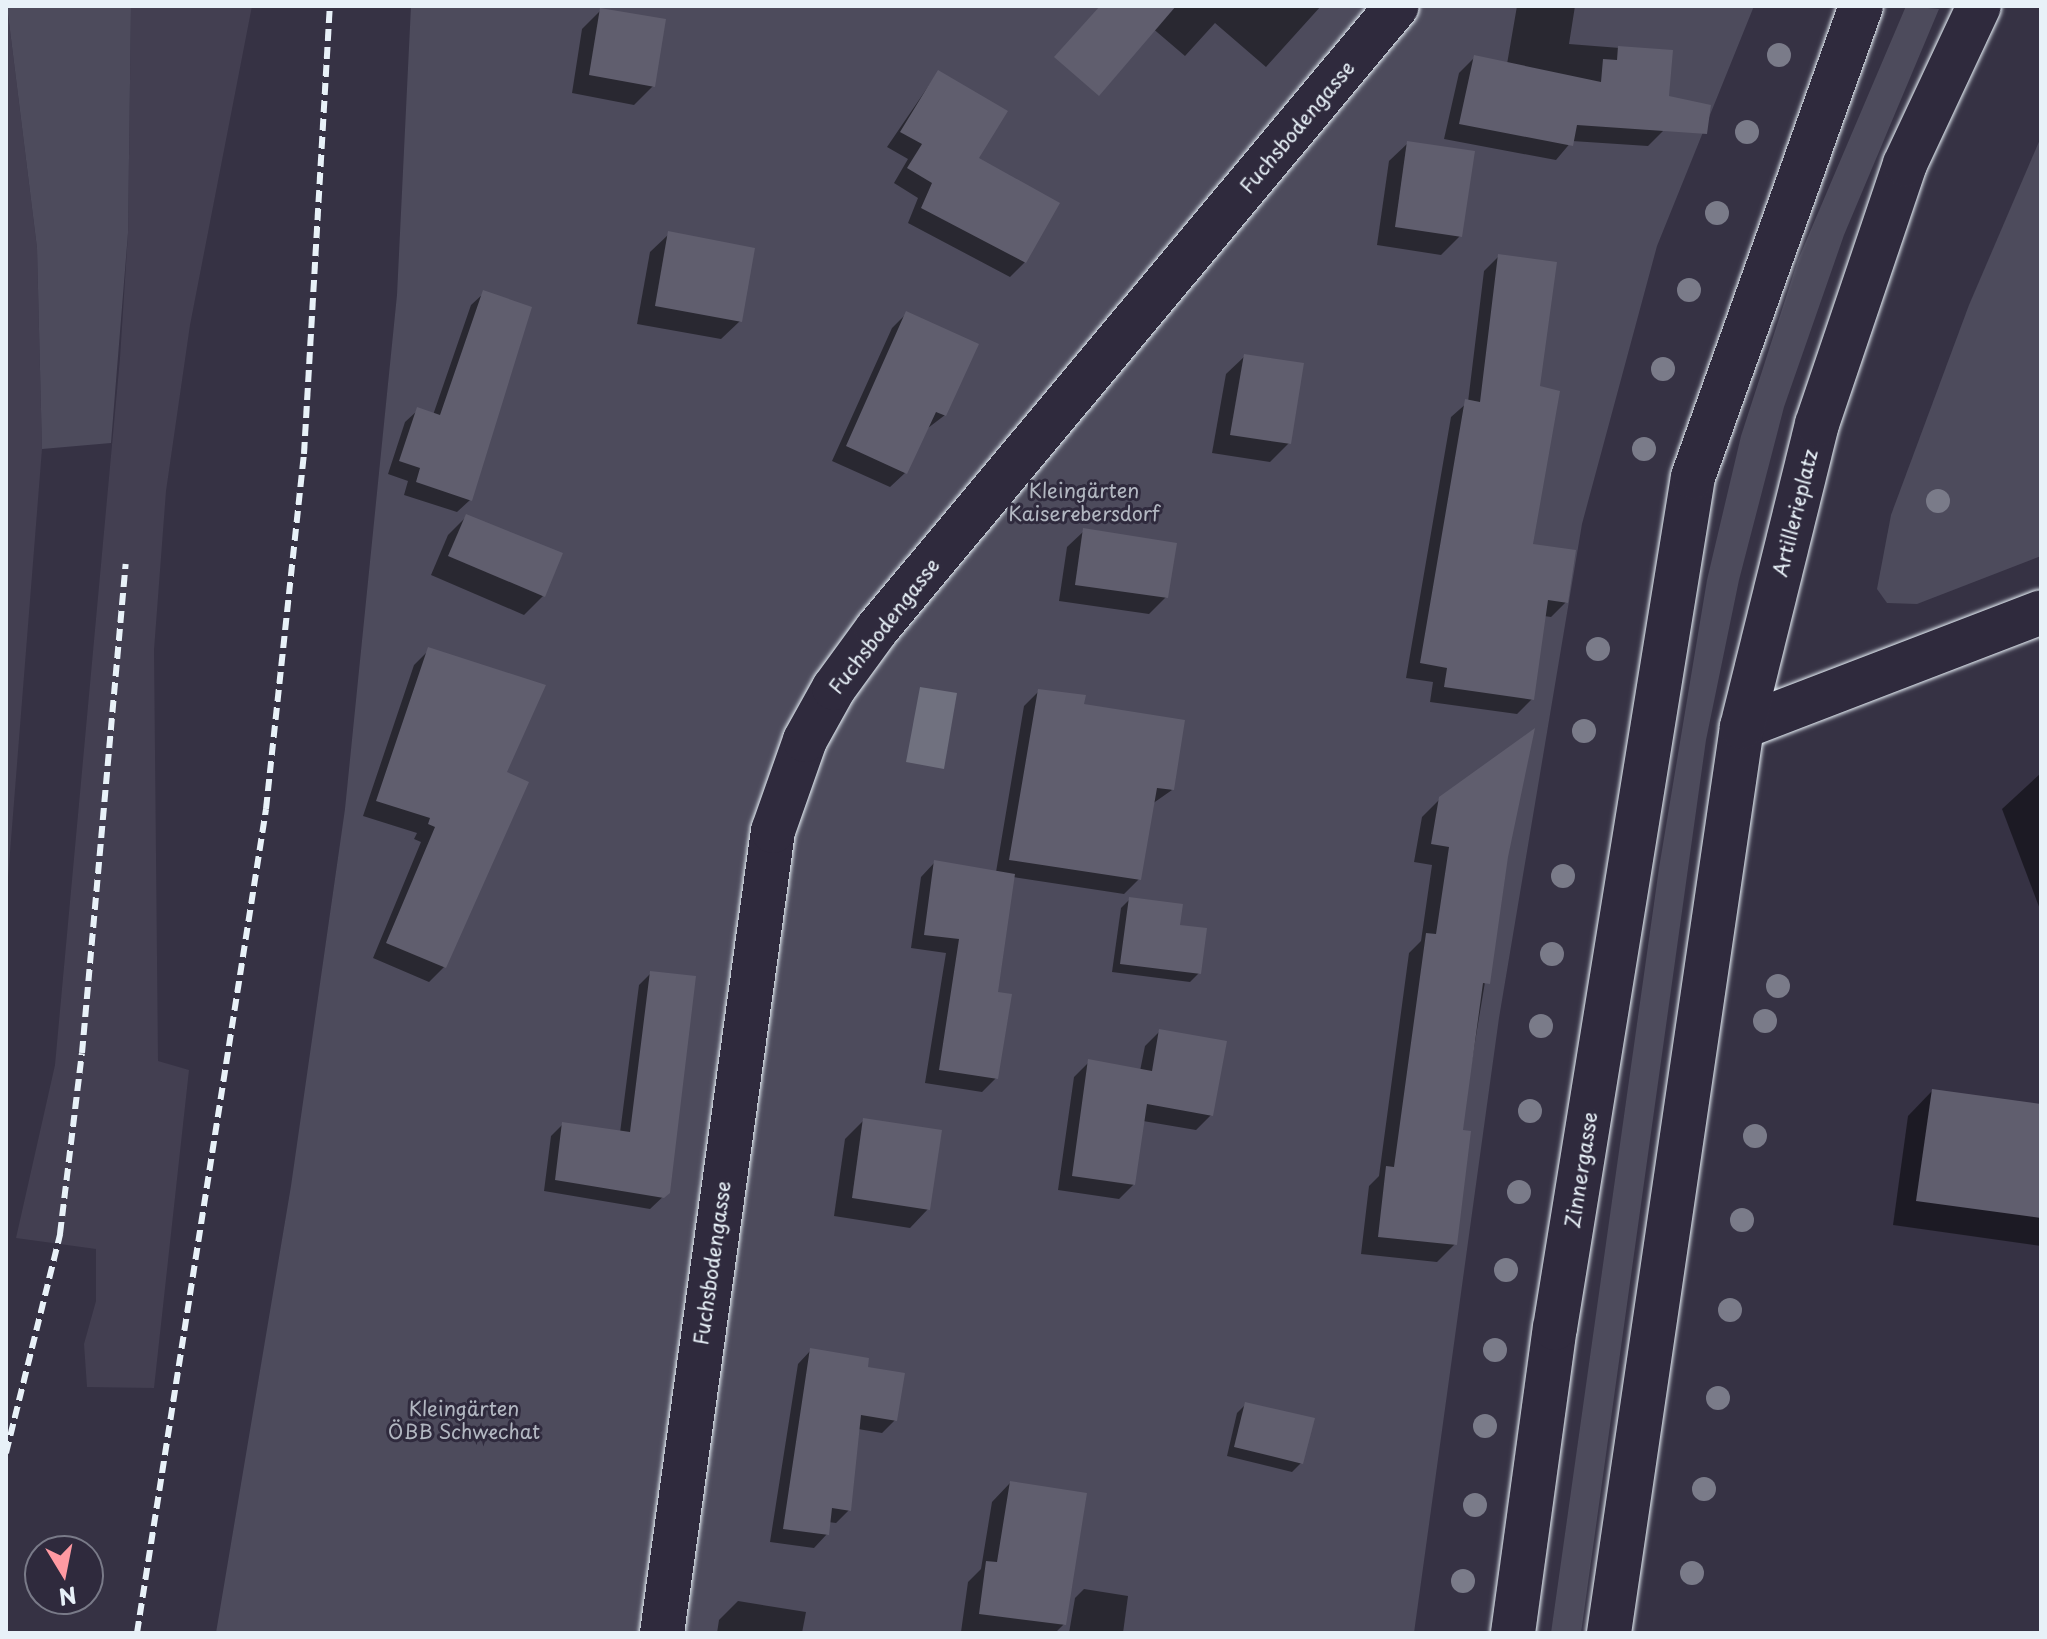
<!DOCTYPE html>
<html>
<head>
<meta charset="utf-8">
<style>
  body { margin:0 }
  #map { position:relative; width:2047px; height:1639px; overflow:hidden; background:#363244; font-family:"Playpen Sans",sans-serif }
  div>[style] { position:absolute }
  .built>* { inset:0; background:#433f51 }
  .green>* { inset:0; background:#4d4b5c }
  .water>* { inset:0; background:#70717f }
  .shadow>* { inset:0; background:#0007 }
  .building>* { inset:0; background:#605e6e }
  .roads { filter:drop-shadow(0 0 2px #e8f1f8) drop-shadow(0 0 2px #e8f1f8) }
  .street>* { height:44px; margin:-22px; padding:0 22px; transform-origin:22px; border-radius:22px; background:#2f2a3d }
  .secondary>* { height:44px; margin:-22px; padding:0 22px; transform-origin:22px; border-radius:22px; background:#2f2a3d }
  .rail>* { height:6px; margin-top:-3px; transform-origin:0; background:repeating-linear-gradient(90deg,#e8f1f8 0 12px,transparent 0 18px) }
  .trees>* { width:24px; height:24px; margin:-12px; border-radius:50%; background:#7a7b89 }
  span { translate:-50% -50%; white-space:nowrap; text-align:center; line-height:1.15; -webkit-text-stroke:6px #2f2a3d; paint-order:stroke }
  .street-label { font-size:20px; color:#e8f1f8 }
  .park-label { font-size:20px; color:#b2b7c1 }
  .frame { position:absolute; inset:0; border:8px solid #e8f1f8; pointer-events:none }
  .north { position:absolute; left:24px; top:1535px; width:80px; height:80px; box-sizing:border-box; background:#2f2a3d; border:2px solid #797a88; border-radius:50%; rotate:170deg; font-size:22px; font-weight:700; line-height:32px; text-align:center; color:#e8f1f8 }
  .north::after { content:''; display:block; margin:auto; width:28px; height:36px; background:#ff9aa2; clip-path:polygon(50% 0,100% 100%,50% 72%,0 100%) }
</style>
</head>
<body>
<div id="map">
  <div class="built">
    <i style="clip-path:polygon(7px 6px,37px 248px,42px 449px,6px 903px)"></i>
    <i style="clip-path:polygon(131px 6px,252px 6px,190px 325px,166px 491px,154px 650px,158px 1061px,189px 1070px,154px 1388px,87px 1387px,84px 1344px,96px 1301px,96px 1249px,16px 1238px,55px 1065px,120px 358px,128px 233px)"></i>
  </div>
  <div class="green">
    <i style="clip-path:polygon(7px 6px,131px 6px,128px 233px,111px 443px,42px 449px,37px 248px)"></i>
    <i style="clip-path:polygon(411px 6px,1754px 6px,1657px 246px,1582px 524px,1499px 1018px,1414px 1633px,216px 1633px,291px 1186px,345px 809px,397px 295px)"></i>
    <i style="clip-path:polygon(1906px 6px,1939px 9px,1844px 235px,1784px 407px,1739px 580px,1706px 740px,1581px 1633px,1551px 1633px,1659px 868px,1707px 580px,1741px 436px,1798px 260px)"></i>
    <i style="clip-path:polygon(2041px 137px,2041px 556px,1917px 604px,1887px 603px,1877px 589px,1891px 515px,1969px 305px)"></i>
  </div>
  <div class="water">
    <i style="clip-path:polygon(920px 687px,957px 693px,944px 769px,906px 762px)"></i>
  </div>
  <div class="shadow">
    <i style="clip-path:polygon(1133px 6px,1321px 6px,1266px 67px,1215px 23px,1185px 56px,1130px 9px)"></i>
    <i style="clip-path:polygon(1517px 6px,1575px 6px,1569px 44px,1671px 52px,1664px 130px,1648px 146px,1572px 141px,1556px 160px,1444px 139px,1459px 73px,1475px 57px,1507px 64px)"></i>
    <i style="clip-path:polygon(601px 10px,653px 86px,634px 105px,572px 93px,582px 29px)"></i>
    <i style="clip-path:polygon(938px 72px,1025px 262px,1010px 277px,908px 223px,918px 198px,894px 183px,908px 159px,887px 147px)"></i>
    <i style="clip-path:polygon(1408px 143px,1460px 236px,1441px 255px,1377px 245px,1389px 161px)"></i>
    <i style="clip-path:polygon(669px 234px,740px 321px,721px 339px,637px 324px,650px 252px)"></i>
    <i style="clip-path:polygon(1499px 256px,1538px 388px,1531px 546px,1566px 602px,1551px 617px,1544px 616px,1532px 699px,1517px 714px,1430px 702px,1433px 682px,1406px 678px,1451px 417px,1468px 402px,1484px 271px)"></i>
    <i style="clip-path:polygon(484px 293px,470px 500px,457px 512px,404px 495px,408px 481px,388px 474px,405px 422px,418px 410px,433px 415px,471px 305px)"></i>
    <i style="clip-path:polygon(907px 313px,945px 415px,928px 428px,905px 473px,890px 487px,832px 461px,892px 328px)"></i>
    <i style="clip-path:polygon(1245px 356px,1289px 443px,1270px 462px,1212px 453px,1226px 374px)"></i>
    <i style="clip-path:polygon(467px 516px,543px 596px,524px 615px,431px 575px,448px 535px)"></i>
    <i style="clip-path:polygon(1084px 531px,1166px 597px,1149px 614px,1059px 601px,1067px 547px)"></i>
    <i style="clip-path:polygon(429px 650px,504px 774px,444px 967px,429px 982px,373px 958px,421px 842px,414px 839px,417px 833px,363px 816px,414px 665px)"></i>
    <i style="clip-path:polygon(1039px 691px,1082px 705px,1172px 790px,1152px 804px,1139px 879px,1124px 894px,1013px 877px,996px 993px,996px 1078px,982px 1092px,925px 1083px,946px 953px,911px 948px,921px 877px,935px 862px,996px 872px,1024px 706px)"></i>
    <i style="clip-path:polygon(2041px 773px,2041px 912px,2002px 809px)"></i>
    <i style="clip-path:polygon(1440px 799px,1506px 856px,1460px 1132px,1455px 1244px,1437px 1262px,1361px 1254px,1369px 1186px,1379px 1176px,1409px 953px,1421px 941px,1432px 865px,1414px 862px,1422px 817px)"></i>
    <i style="clip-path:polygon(1130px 899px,1178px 927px,1199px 973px,1190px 982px,1112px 972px,1121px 908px)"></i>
    <i style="clip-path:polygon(651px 973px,668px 1192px,650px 1209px,544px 1191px,551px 1136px,563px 1124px,620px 1133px,639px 985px)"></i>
    <i style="clip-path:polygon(1160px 1031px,1211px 1115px,1196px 1130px,1143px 1121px,1134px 1184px,1119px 1199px,1058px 1190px,1074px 1077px,1089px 1062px,1140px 1071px,1145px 1046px)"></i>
    <i style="clip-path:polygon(1932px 1091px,2041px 1106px,2041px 1246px,1893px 1225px,1908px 1116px)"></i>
    <i style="clip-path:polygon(864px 1120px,928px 1209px,910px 1228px,834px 1216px,845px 1139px)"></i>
    <i style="clip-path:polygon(811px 1350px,895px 1420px,882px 1433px,858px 1429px,849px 1510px,836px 1523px,828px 1522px,827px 1534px,814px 1548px,770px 1542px,798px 1364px)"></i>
    <i style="clip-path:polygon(1246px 1404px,1301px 1463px,1292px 1472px,1227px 1456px,1237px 1413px)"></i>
    <i style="clip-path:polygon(1010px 1483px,1064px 1624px,1055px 1633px,961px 1632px,968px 1582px,981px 1569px,992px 1502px)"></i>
    <i style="clip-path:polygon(1084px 1589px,1128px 1596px,1123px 1633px,1069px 1633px,1075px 1598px)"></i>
    <i style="clip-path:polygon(738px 1601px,806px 1612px,802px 1633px,717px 1633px,719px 1620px)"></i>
  </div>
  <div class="building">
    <i style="clip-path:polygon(1100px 6px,1176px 6px,1099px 96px,1054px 57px)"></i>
    <i style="clip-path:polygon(600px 8px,666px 19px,655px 87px,589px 75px)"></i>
    <i style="clip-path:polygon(1618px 46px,1673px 50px,1669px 96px,1711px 105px,1707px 134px,1577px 125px,1573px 146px,1459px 124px,1474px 55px,1601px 82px,1603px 59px,1617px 60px)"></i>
    <i style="clip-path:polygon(938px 70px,1008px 111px,979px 158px,1060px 203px,1026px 263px,921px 208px,932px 183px,907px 168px,922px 144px,900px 132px)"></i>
    <i style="clip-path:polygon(1407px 141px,1475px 151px,1462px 237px,1395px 227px)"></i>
    <i style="clip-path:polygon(668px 231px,755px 248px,742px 322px,655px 306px)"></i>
    <i style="clip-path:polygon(1498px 254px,1557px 262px,1540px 386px,1560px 391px,1533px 544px,1576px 550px,1568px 603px,1548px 600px,1534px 700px,1444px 687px,1447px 668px,1420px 663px,1465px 399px,1480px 402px)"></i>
    <i style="clip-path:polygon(483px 290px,532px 307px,472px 501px,416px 482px,420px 468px,399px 461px,417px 407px,440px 415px)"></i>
    <i style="clip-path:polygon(906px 311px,979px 344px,946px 416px,936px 412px,907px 474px,846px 446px)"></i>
    <i style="clip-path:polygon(1244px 354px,1304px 363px,1291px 444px,1230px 435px)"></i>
    <i style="clip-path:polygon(466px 514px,563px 553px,545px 597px,448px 556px)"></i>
    <i style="clip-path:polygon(1083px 528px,1177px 543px,1168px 598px,1075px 585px)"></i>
    <i style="clip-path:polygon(428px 647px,546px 685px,507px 772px,529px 782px,446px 968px,386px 943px,435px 827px,428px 824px,430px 818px,376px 801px)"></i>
    <i style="clip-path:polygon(1038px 689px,1086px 695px,1084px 704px,1185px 720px,1174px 790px,1157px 788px,1141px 880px,1009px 860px)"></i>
    <i style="clip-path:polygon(1535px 728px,1508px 857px,1490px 984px,1483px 983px,1463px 1130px,1471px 1131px,1457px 1245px,1378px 1237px,1386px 1166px,1394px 1167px,1426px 933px,1436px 934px,1449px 847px,1431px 844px,1439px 797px)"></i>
    <i style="clip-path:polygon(934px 860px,1015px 874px,998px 992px,1012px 994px,998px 1079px,939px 1070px,959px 939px,924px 935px)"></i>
    <i style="clip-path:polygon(1129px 897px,1183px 904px,1180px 925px,1207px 928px,1201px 974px,1120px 964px)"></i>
    <i style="clip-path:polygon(650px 971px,696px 976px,670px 1193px,664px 1198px,555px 1180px,562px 1122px,630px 1132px)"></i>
    <i style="clip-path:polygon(1159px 1029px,1227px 1041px,1213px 1116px,1147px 1104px,1135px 1185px,1072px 1176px,1088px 1059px,1152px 1071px)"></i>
    <i style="clip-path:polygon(1932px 1089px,2041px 1104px,2041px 1218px,1916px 1201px)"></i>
    <i style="clip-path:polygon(863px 1118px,942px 1130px,930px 1210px,852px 1198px)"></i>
    <i style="clip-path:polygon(810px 1348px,869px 1358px,868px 1367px,905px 1373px,897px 1421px,861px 1415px,851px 1511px,832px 1508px,829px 1535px,783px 1529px)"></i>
    <i style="clip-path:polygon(1245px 1402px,1315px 1418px,1303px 1464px,1234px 1447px)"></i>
    <i style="clip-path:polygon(1010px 1481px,1087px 1493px,1066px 1625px,979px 1614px,986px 1561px,997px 1562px)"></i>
  </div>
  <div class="roads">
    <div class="street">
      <i style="left:1742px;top:727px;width:320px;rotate:-21deg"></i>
      <i style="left:662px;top:1633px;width:810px;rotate:-82.12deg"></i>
      <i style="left:773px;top:831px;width:96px;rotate:-70.6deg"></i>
      <i style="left:805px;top:740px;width:60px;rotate:-60.9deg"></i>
      <i style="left:834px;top:688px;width:73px;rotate:-53.9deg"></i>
      <i style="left:877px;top:629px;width:811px;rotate:-50.15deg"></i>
    </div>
    <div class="secondary">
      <i style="left:1513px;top:1633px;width:308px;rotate:-82.2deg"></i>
      <i style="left:1555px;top:1328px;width:862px;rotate:-80.79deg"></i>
      <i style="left:1693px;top:477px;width:500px;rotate:-70.37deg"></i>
      <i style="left:1609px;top:1633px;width:916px;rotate:-81.65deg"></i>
      <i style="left:1742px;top:727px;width:312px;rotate:-76.1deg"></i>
      <i style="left:1817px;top:424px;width:274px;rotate:-71.3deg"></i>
      <i style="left:1905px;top:164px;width:174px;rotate:-64.9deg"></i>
    </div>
  </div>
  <div class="rail">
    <i style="left:6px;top:1453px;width:226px;rotate:-76.1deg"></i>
    <i style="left:60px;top:1234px;width:182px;rotate:-83.1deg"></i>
    <i style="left:82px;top:1053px;width:491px;rotate:-84.9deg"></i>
    <i style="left:137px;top:1633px;width:834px;rotate:-81.1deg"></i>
    <i style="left:266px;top:809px;width:357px;rotate:-83.9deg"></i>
    <i style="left:304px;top:454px;width:449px;rotate:-86.7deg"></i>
  </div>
  <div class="trees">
    <i style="left:1779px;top:55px"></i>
    <i style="left:1747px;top:132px"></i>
    <i style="left:1717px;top:213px"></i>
    <i style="left:1689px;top:290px"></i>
    <i style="left:1663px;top:369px"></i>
    <i style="left:1644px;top:449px"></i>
    <i style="left:1938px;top:501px"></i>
    <i style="left:1598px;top:649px"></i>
    <i style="left:1584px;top:731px"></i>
    <i style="left:1563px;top:876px"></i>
    <i style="left:1552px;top:954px"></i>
    <i style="left:1778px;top:986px"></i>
    <i style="left:1765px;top:1021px"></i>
    <i style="left:1541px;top:1026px"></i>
    <i style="left:1530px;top:1111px"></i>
    <i style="left:1755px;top:1136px"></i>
    <i style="left:1519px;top:1192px"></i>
    <i style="left:1742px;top:1220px"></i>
    <i style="left:1506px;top:1270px"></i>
    <i style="left:1730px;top:1310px"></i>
    <i style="left:1495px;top:1350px"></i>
    <i style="left:1718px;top:1398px"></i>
    <i style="left:1485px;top:1426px"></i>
    <i style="left:1704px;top:1489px"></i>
    <i style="left:1475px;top:1505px"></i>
    <i style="left:1692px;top:1573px"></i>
    <i style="left:1463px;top:1581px"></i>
  </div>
  <div class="street-label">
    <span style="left:1297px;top:127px;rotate:-50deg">Fuchsbodengasse</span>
    <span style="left:1795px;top:513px;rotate:-76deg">Artillerieplatz</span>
    <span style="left:884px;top:626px;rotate:-52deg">Fuchsbodengasse</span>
    <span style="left:1581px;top:1170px;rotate:-81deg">Zinnergasse</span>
    <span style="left:712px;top:1263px;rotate:-82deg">Fuchsbodengasse</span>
  </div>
  <div class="park-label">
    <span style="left:1084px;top:502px">Kleingärten<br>Kaiserebersdorf</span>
    <span style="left:464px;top:1420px">Kleingärten<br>ÖBB Schwechat</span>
  </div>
  <div class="frame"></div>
  <div class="north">N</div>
</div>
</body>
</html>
